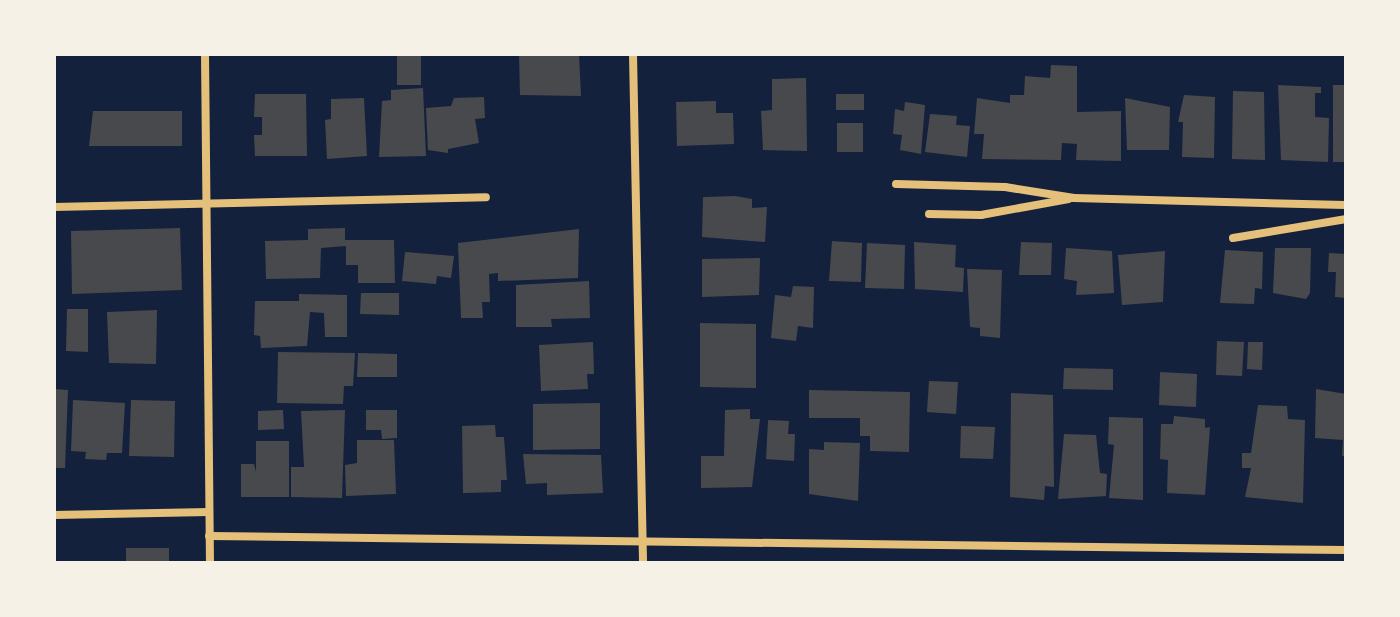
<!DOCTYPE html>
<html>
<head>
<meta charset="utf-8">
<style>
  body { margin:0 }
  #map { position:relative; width:1400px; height:617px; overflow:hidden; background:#14213d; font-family:"Archivo Narrow",sans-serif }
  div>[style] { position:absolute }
  .building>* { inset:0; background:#48494c }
  .minor>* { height:8px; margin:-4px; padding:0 4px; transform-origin:4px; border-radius:4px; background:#e5c07b }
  span { translate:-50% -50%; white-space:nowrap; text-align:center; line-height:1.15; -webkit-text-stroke:7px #f6f1e7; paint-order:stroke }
  .frame { position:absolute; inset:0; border:56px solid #f6f1e7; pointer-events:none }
</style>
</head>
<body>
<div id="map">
  <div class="building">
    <i style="clip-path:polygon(397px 54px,421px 54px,421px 85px,397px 85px)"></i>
    <i style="clip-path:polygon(519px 54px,579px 54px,581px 96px,520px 95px)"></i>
    <i style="clip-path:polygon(1051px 65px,1077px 66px,1077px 112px,1121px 111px,1121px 161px,1076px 160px,1077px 144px,1062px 143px,1061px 160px,982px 159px,984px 134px,974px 134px,977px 98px,1010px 103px,1010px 95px,1024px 95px,1025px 76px,1050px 78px)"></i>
    <i style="clip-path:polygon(806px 78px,807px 151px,763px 150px,761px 111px,772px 110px,772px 79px)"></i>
    <i style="clip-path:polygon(1278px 85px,1321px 87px,1321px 93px,1315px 93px,1315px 117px,1329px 118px,1328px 162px,1281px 160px)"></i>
    <i style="clip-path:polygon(1333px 85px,1346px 85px,1346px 162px,1333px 162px)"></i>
    <i style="clip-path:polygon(423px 88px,426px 156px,379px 157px,382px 101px,391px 100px,391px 90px)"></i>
    <i style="clip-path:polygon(1233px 91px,1264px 92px,1265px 160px,1232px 159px)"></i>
    <i style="clip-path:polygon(255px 94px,306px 94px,307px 156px,255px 156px,254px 135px,262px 135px,262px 117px,254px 117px)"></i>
    <i style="clip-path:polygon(836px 94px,864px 94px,864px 110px,836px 110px)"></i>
    <i style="clip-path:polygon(1184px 95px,1215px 97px,1214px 158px,1182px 157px,1183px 122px,1178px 122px)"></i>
    <i style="clip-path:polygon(484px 97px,485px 118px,475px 119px,479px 143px,448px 149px,448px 153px,428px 150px,426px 108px,451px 106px,454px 98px)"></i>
    <i style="clip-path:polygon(364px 98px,367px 156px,327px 159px,325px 120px,331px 119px,331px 99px)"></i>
    <i style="clip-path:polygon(1125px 98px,1170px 107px,1169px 150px,1127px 150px)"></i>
    <i style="clip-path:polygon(716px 101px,716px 113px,733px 113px,734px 144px,677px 146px,676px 102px)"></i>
    <i style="clip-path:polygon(905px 102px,925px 105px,921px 154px,900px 150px,902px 135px,893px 134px,895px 109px,904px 111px)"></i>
    <i style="clip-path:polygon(93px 111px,182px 111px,182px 146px,89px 146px)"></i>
    <i style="clip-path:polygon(930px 114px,957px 116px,956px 125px,970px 126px,967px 157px,925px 152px)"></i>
    <i style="clip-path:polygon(837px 123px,863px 123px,863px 152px,837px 152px)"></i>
    <i style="clip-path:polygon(735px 196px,752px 199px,752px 208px,767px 207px,765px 242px,702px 237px,703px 197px)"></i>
    <i style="clip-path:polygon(180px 228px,182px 290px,72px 294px,71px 231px)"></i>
    <i style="clip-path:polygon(345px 228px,345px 240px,394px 240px,395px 283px,358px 283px,358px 265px,346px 265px,346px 246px,321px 248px,320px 278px,266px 279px,265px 241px,308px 240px,308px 229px)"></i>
    <i style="clip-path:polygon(579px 229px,578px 278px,498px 281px,498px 273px,489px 274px,490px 302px,482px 302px,483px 318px,461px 318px,458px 243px)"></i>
    <i style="clip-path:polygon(832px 241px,862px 243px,861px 282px,829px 281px)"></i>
    <i style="clip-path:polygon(914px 242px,956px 245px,955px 267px,964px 268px,963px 292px,915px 289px)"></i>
    <i style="clip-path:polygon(1021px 242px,1052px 243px,1051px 275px,1019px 275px)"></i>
    <i style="clip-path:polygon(867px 243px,905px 245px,904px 289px,865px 288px)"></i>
    <i style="clip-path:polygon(1066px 248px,1112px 251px,1114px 293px,1076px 295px,1077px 281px,1064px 279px)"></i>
    <i style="clip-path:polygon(1275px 248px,1311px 248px,1310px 293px,1306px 299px,1273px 293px)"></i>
    <i style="clip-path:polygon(1225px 250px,1263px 252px,1262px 289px,1255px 288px,1254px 304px,1220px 303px)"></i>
    <i style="clip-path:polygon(1165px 251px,1163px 302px,1122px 305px,1118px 255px)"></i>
    <i style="clip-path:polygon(405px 252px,454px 256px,451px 278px,437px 276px,436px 284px,402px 281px)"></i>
    <i style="clip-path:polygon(1329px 253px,1346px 254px,1346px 298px,1335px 297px,1336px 272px,1328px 272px)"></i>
    <i style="clip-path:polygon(760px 258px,759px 295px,702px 297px,702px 259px)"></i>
    <i style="clip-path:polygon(967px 269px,1002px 270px,1000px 338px,980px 336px,980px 328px,970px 327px)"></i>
    <i style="clip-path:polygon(589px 281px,590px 318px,551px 319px,552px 327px,516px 327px,516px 285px)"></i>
    <i style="clip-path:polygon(793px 286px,814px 287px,813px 328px,798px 326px,796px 341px,771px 338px,775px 295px,791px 297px)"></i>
    <i style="clip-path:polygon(361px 293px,399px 293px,399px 315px,360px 314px)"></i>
    <i style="clip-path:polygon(299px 294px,347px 295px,347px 337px,325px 337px,324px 313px,310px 312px,307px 346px,261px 348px,260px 336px,254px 335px,255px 301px,299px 301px)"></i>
    <i style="clip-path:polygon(67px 309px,88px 309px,88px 352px,66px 351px)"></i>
    <i style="clip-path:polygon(157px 310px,156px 364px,109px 363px,107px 312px)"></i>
    <i style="clip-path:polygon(700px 323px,756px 324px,756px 388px,700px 387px)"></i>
    <i style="clip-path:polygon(1217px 341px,1244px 342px,1242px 376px,1216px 375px)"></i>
    <i style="clip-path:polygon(593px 342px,594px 374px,587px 374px,588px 389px,541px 391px,539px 345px)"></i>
    <i style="clip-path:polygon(1248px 342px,1263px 342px,1262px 370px,1247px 369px)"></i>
    <i style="clip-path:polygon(278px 352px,355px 353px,353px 386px,344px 386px,343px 404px,277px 403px)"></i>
    <i style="clip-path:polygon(358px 353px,397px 354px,397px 377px,357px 377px)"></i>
    <i style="clip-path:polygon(1064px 368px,1113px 369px,1113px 390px,1063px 389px)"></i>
    <i style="clip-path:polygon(1160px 372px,1197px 374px,1196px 407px,1159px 405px)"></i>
    <i style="clip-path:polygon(929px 381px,958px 382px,956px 414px,927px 412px)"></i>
    <i style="clip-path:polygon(54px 389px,68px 390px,65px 468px,54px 468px)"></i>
    <i style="clip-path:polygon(1316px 389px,1346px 394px,1346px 456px,1342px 456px,1343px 440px,1315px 438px)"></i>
    <i style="clip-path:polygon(809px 390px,910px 392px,909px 452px,870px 451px,870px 436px,860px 436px,860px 418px,809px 418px)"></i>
    <i style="clip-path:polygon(1011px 393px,1053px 395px,1054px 487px,1045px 486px,1044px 500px,1010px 497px)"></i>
    <i style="clip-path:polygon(73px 400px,125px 403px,122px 453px,107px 453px,106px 460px,85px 459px,86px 452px,71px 451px)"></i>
    <i style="clip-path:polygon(131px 400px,175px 401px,174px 457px,129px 456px)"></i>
    <i style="clip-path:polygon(600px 403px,600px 449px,533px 450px,533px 404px)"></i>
    <i style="clip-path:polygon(1258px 405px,1287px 406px,1288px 419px,1305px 420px,1303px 503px,1245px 497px,1251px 468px,1242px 468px,1242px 453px,1251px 453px)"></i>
    <i style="clip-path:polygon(750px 409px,750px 419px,760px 419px,752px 487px,701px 488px,701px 456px,724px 456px,725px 410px)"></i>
    <i style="clip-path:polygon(283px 410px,284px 429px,258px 430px,258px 411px)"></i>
    <i style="clip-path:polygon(345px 410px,342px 498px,291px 497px,291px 467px,304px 467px,301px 411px)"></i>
    <i style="clip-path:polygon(366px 410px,397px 410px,397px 438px,382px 439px,381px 430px,366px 430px)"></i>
    <i style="clip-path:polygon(1174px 416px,1205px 419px,1205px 428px,1210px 427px,1205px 495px,1167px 493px,1168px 460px,1160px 459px,1161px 424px,1173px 424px)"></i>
    <i style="clip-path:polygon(1109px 417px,1143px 418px,1143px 500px,1109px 498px,1114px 445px,1108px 444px)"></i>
    <i style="clip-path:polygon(768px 420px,789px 421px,788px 434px,795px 434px,794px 461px,766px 459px)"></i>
    <i style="clip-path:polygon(495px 425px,496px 437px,504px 437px,507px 480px,501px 480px,501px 492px,463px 493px,462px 426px)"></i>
    <i style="clip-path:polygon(961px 426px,995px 427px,993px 459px,960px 458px)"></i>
    <i style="clip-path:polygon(1064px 434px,1096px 435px,1100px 473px,1107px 474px,1106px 496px,1058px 499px)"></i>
    <i style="clip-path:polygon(357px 440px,394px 440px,396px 494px,346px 496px,345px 465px,357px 463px)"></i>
    <i style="clip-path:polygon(256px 441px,289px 441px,289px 497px,241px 497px,241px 464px,254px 464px,256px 472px)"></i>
    <i style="clip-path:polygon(824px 442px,860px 443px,858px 501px,809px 494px,809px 449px,824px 450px)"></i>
    <i style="clip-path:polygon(523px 454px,601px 455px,603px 493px,547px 495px,547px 483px,526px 484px)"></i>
    <i style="clip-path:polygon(126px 548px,169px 548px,169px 563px,126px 563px)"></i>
  </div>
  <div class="minor">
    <i style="left:205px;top:54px;width:509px;rotate:89.44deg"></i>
    <i style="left:633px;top:54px;width:509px;rotate:88.87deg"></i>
    <i style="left:896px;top:184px;width:109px;rotate:1.6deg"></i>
    <i style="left:1005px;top:187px;width:70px;rotate:9.1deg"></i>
    <i style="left:1074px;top:198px;width:272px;rotate:1.5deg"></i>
    <i style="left:54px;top:207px;width:432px;rotate:-1.3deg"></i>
    <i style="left:929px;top:214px;width:52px;rotate:1.1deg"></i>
    <i style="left:981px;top:215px;width:89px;rotate:-10.3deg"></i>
    <i style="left:1233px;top:238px;width:115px;rotate:-9.5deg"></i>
    <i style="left:54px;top:515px;width:155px;rotate:-1.1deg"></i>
    <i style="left:209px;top:536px;width:1137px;rotate:0.71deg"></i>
  </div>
  <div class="frame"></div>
</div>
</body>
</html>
